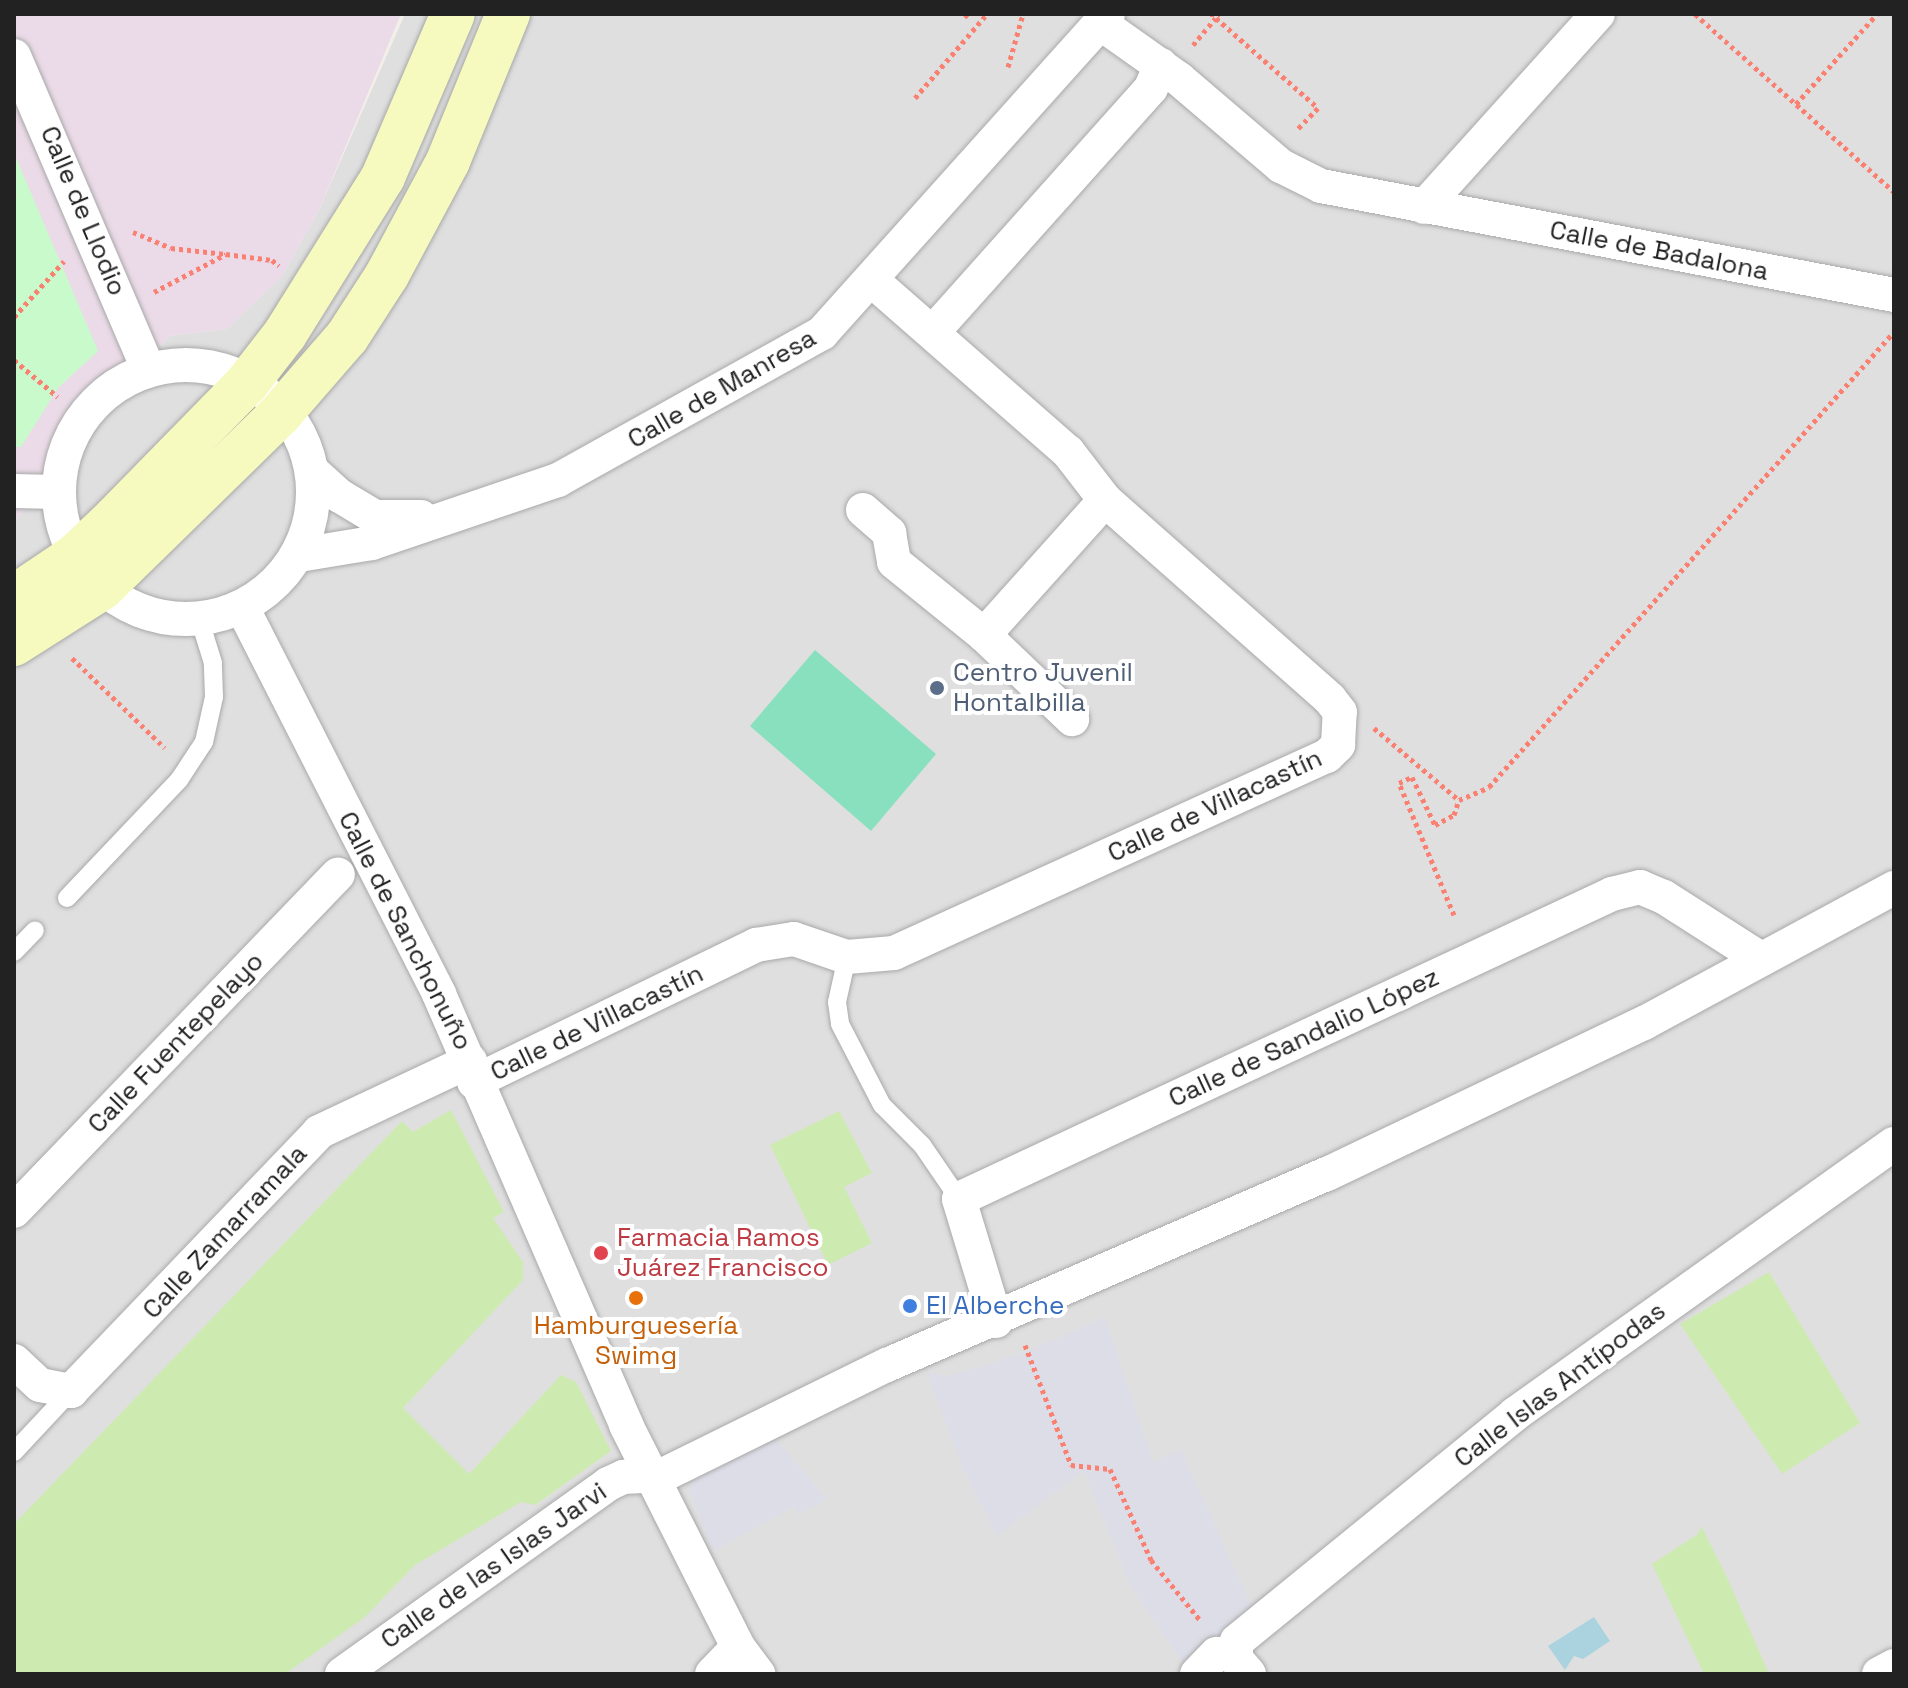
<!DOCTYPE html>
<html>
<head>
<meta charset="utf-8">
<style>
  body { margin:0 }
  #map { position:relative; width:1908px; height:1688px; overflow:hidden; background:#f2efe9; font-family:"Space Grotesk",sans-serif }
  div>[style] { position:absolute }
  .residential>* { inset:0; background:#e0dfdf }
  .industrial>* { inset:0; background:#ebdbe8 }
  .grass>* { inset:0; background:#cdebb0 }
  .park>* { inset:0; background:#c8facc }
  .pitch>* { inset:0; background:#88e0be }
  .plaza>* { inset:0; background:#dddde8 }
  .water>* { inset:0; background:#aad3df }
  .path>* { height:5px; margin-top:-2.5px; transform-origin:0; background:repeating-linear-gradient(90deg,#fa8072 0 4px,transparent 0 8px) }
  .roads { filter:drop-shadow(0 0 2px #a9a9a9) drop-shadow(0 0 2px #a9a9a9) }
  .lane>* { height:18px; margin:-9px; padding:0 9px; transform-origin:9px; border-radius:9px; background:#fff }
  .street>* { height:34px; margin:-17px; padding:0 17px; transform-origin:17px; border-radius:17px; background:#fff }
  .street>.ring { margin:-17px; padding:0; box-sizing:content-box; background:none; border:34px solid #fff; border-radius:50% }
  .secondary>* { height:44px; margin:-22px; padding:0 22px; transform-origin:22px; border-radius:22px; background:#f7fabf }
  .dots>* { width:22px; height:22px; translate:-50% -50%; box-sizing:border-box; border:4px solid #fff; border-radius:50% }
  span { translate:-50% -50%; white-space:nowrap; text-align:center; line-height:1.15; -webkit-text-stroke:8px #fff; paint-order:stroke }
  .street-label { font-size:26px; color:#222 }
  .service-label { font-size:26px; color:#4e5e75 }
  .left { translate:0 -50%; text-align:left }
  .health-label { font-size:26px; color:#be3a42 }
  .shop-label { font-size:26px; color:#366cbe }
  .food-label { font-size:26px; color:#c56008 }
  .frame { position:absolute; inset:0; border:16px solid #222; pointer-events:none }
</style>
</head>
<body>
<div id="map">
  <div class="residential">
    <i style="clip-path:polygon(405px 14px,1894px 14px,1894px 1674px,14px 1674px,14px 522px,169px 336px,227px 329px,282px 276px,319px 210px)"></i>
  </div>
  <div class="industrial">
    <i style="clip-path:polygon(14px 14px,401px 14px,319px 210px,282px 276px,227px 329px,169px 336px,14px 522px)"></i>
  </div>
  <div class="grass">
    <i style="clip-path:polygon(451px 1110px,504px 1212px,493px 1218px,523px 1262px,523px 1280px,403px 1408px,469px 1474px,561px 1375px,576px 1382px,611px 1451px,535px 1505px,521px 1502px,415px 1565px,365px 1617px,285px 1674px,14px 1674px,14px 1524px,402px 1121px,413px 1132px)"></i>
    <i style="clip-path:polygon(839px 1111px,872px 1173px,844px 1187px,872px 1243px,828px 1265px,770px 1145px)"></i>
    <i style="clip-path:polygon(1769px 1272px,1860px 1423px,1782px 1474px,1680px 1324px)"></i>
    <i style="clip-path:polygon(1701px 1526px,1726px 1575px,1769px 1674px,1704px 1674px,1652px 1564px,1698px 1534px)"></i>
  </div>
  <div class="park">
    <i style="clip-path:polygon(14px 153px,98px 351px,58px 388px,21px 447px,14px 447px)"></i>
  </div>
  <div class="pitch">
    <i style="clip-path:polygon(815px 650px,936px 754px,871px 831px,750px 726px)"></i>
  </div>
  <div class="plaza">
    <i style="clip-path:polygon(1105px 1317px,1153px 1462px,1181px 1450px,1251px 1605px,1202px 1654px,1220px 1674px,1178px 1674px,1186px 1667px,1131px 1588px,1084px 1471px,997px 1536px,962px 1467px,927px 1373px,950px 1376px,1028px 1351px)"></i>
    <i style="clip-path:polygon(776px 1439px,827px 1499px,798px 1515px,794px 1507px,713px 1551px,689px 1489px,696px 1479px)"></i>
  </div>
  <div class="water">
    <i style="clip-path:polygon(1594px 1617px,1610px 1641px,1583px 1659px,1574px 1656px,1565px 1670px,1548px 1646px)"></i>
  </div>
  <div class="path">
    <i style="left:965px;top:14px;width:7px;rotate:45deg"></i>
    <i style="left:1210px;top:14px;width:10px"></i>
    <i style="left:1695px;top:14px;width:267px;rotate:41.8deg"></i>
    <i style="left:1193px;top:45px;width:35px;rotate:-50deg"></i>
    <i style="left:1216px;top:18px;width:136px;rotate:41.4deg"></i>
    <i style="left:1318px;top:108px;width:30px;rotate:134deg"></i>
    <i style="left:1008px;top:67px;width:55px;rotate:-74.2deg"></i>
    <i style="left:915px;top:98px;width:111px;rotate:-49.4deg"></i>
    <i style="left:1796px;top:104px;width:121px;rotate:-48deg"></i>
    <i style="left:133px;top:232px;width:41px;rotate:22.8deg"></i>
    <i style="left:171px;top:248px;width:54px;rotate:6.3deg"></i>
    <i style="left:154px;top:292px;width:81px;rotate:-27.8deg"></i>
    <i style="left:226px;top:254px;width:46px;rotate:7.4deg"></i>
    <i style="left:272px;top:260px;width:9px;rotate:41deg"></i>
    <i style="left:14px;top:317px;width:75px;rotate:-48.2deg"></i>
    <i style="left:14px;top:360px;width:57px;rotate:40.1deg"></i>
    <i style="left:72px;top:658px;width:129px;rotate:44.1deg"></i>
    <i style="left:1374px;top:728px;width:111px;rotate:40.3deg"></i>
    <i style="left:1454px;top:915px;width:143px;rotate:-112.6deg"></i>
    <i style="left:1399px;top:783px;width:14px;rotate:-25deg"></i>
    <i style="left:1412px;top:777px;width:53px;rotate:64.4deg"></i>
    <i style="left:1435px;top:825px;width:21px;rotate:-28deg"></i>
    <i style="left:1454px;top:815px;width:16px;rotate:-72deg"></i>
    <i style="left:1459px;top:800px;width:33px;rotate:-23deg"></i>
    <i style="left:1489px;top:787px;width:608px;rotate:-48.34deg"></i>
    <i style="left:1025px;top:1345px;width:129px;rotate:69deg"></i>
    <i style="left:1071px;top:1465px;width:39px;rotate:6deg"></i>
    <i style="left:1110px;top:1469px;width:100px;rotate:65.7deg"></i>
    <i style="left:1151px;top:1560px;width:77px;rotate:50.8deg"></i>
  </div>
  <div class="roads">
    <div class="lane">
      <i style="left:67px;top:898px;width:163px;rotate:-46.5deg"></i>
      <i style="left:179px;top:780px;width:45px;rotate:-56.7deg"></i>
      <i style="left:204px;top:742px;width:46px;rotate:-77.5deg"></i>
      <i style="left:214px;top:697px;width:34px;rotate:-92deg"></i>
      <i style="left:213px;top:663px;width:44px;rotate:-107.2deg"></i>
      <i style="left:14px;top:952px;width:30px;rotate:-46deg"></i>
      <i style="left:847px;top:957px;width:46px;rotate:102.5deg"></i>
      <i style="left:837px;top:1002px;width:22px;rotate:82deg"></i>
      <i style="left:840px;top:1024px;width:91px;rotate:62.6deg"></i>
      <i style="left:882px;top:1105px;width:57px;rotate:45deg"></i>
      <i style="left:922px;top:1145px;width:65px;rotate:55.6deg"></i>
      <i style="left:14px;top:1452px;width:83px;rotate:-46.9deg"></i>
    </div>
    <div class="street">
      <i style="left:1100px;top:23px;width:97px;rotate:35.3deg"></i>
      <i style="left:1179px;top:79px;width:134px;rotate:40.5deg"></i>
      <i style="left:1281px;top:166px;width:45px;rotate:26.6deg"></i>
      <i style="left:1321px;top:186px;width:583px;rotate:10.77deg"></i>
      <i style="left:14px;top:56px;width:340px;rotate:66.8deg"></i>
      <i style="left:1424px;top:207px;width:260px;rotate:-48deg"></i>
      <i style="left:933px;top:332px;width:327px;rotate:-48.2deg"></i>
      <i style="left:1151px;top:88px;width:25px;rotate:-67deg"></i>
      <i class="ring" style="left:59px;top:365px;width:220px;height:220px"></i>
      <i style="left:313px;top:472px;width:36px;rotate:42deg"></i>
      <i style="left:340px;top:496px;width:41px;rotate:31deg"></i>
      <i style="left:375px;top:517px;width:46px"></i>
      <i style="left:14px;top:491px;width:44px;rotate:1.3deg"></i>
      <i style="left:863px;top:510px;width:35px;rotate:41deg"></i>
      <i style="left:889px;top:533px;width:29px;rotate:80deg"></i>
      <i style="left:894px;top:562px;width:116px;rotate:39deg"></i>
      <i style="left:984px;top:635px;width:122px;rotate:43.7deg"></i>
      <i style="left:299px;top:555px;width:74px;rotate:-9.3deg"></i>
      <i style="left:372px;top:543px;width:196px;rotate:-18.7deg"></i>
      <i style="left:558px;top:480px;width:302px;rotate:-29.1deg"></i>
      <i style="left:822px;top:333px;width:428px;rotate:-48.1deg"></i>
      <i style="left:243px;top:609px;width:432px;rotate:63deg"></i>
      <i style="left:439px;top:994px;width:470px;rotate:66.5deg"></i>
      <i style="left:626px;top:1425px;width:249px;rotate:63.2deg"></i>
      <i style="left:738px;top:1647px;width:34px;rotate:53deg"></i>
      <i style="left:984px;top:635px;width:181px;rotate:-48.1deg"></i>
      <i style="left:474px;top:1082px;width:314px;rotate:-25.9deg"></i>
      <i style="left:756px;top:945px;width:38px;rotate:-9deg"></i>
      <i style="left:794px;top:939px;width:56px;rotate:18.8deg"></i>
      <i style="left:847px;top:957px;width:47px;rotate:-4.9deg"></i>
      <i style="left:894px;top:953px;width:476px;rotate:-24.5deg"></i>
      <i style="left:1327px;top:756px;width:16px;rotate:-45deg"></i>
      <i style="left:1338px;top:745px;width:33px;rotate:-87deg"></i>
      <i style="left:1340px;top:712px;width:16px;rotate:-128deg"></i>
      <i style="left:1330px;top:699px;width:300px;rotate:-138.5deg"></i>
      <i style="left:1105px;top:500px;width:61px;rotate:-127.6deg"></i>
      <i style="left:1068px;top:452px;width:259px;rotate:-138.8deg"></i>
      <i style="left:14px;top:1211px;width:467px;rotate:-46.1deg"></i>
      <i style="left:996px;top:1321px;width:127px;rotate:-106.9deg"></i>
      <i style="left:959px;top:1199px;width:721px;rotate:-25.04deg"></i>
      <i style="left:1612px;top:894px;width:29px;rotate:-14deg"></i>
      <i style="left:1640px;top:887px;width:26px;rotate:23deg"></i>
      <i style="left:1664px;top:897px;width:115px;rotate:32.6deg"></i>
      <i style="left:14px;top:1361px;width:35px;rotate:43deg"></i>
      <i style="left:40px;top:1385px;width:32px;rotate:11deg"></i>
      <i style="left:71px;top:1391px;width:359px;rotate:-46.2deg"></i>
      <i style="left:319px;top:1132px;width:167px;rotate:-25.2deg"></i>
      <i style="left:342px;top:1674px;width:327px;rotate:-35.5deg"></i>
      <i style="left:608px;top:1484px;width:17px;rotate:-25deg"></i>
      <i style="left:623px;top:1477px;width:40px;rotate:-2.9deg"></i>
      <i style="left:663px;top:1475px;width:250px;rotate:-26.2deg"></i>
      <i style="left:887px;top:1365px;width:480px;rotate:-23.5deg"></i>
      <i style="left:1327px;top:1174px;width:351px;rotate:-25.5deg"></i>
      <i style="left:1644px;top:1023px;width:284px;rotate:-28.4deg"></i>
      <i style="left:712px;top:1674px;width:37px;rotate:-46deg"></i>
      <i style="left:1197px;top:1674px;width:28px;rotate:-46deg"></i>
      <i style="left:1249px;top:1674px;width:21px;rotate:-131deg"></i>
      <i style="left:1235px;top:1658px;width:17px;rotate:-83deg"></i>
      <i style="left:1237px;top:1641px;width:359px;rotate:-39.2deg"></i>
      <i style="left:1515px;top:1414px;width:465px;rotate:-35.5deg"></i>
      <i style="left:1879px;top:1674px;width:17px;rotate:-28deg"></i>
    </div>
    <div class="secondary">
      <i style="left:14px;top:597px;width:73px;rotate:-33.9deg"></i>
      <i style="left:75px;top:556px;width:55px;rotate:-43.5deg"></i>
      <i style="left:115px;top:518px;width:189px;rotate:-45.6deg"></i>
      <i style="left:247px;top:383px;width:62px;rotate:-52.2deg"></i>
      <i style="left:285px;top:334px;width:185px;rotate:-58deg"></i>
      <i style="left:383px;top:177px;width:177px;rotate:-66.8deg"></i>
      <i style="left:14px;top:644px;width:104px;rotate:-32.5deg"></i>
      <i style="left:102px;top:588px;width:249px;rotate:-44.3deg"></i>
      <i style="left:280px;top:414px;width:102px;rotate:-49deg"></i>
      <i style="left:347px;top:337px;width:74px;rotate:-57.2deg"></i>
      <i style="left:387px;top:275px;width:129px;rotate:-61.8deg"></i>
      <i style="left:448px;top:161px;width:159px;rotate:-67.8deg"></i>
    </div>
  </div>
  <div class="dots">
    <i style="left:937px;top:688px;background:#5c6f8a"></i>
    <i style="left:601px;top:1253px;background:#e0444e"></i>
    <i style="left:636px;top:1298px;background:#e8710a"></i>
    <i style="left:910px;top:1306px;background:#3f7fe0"></i>
  </div>
  <div class="street-label">
    <span style="left:83px;top:211px;rotate:67deg">Calle de Llodio</span>
    <span style="left:1659px;top:251px;rotate:11deg">Calle de Badalona</span>
    <span style="left:722px;top:389px;rotate:-30deg">Calle de Manresa</span>
    <span style="left:1215px;top:806px;rotate:-25deg">Calle de Villacastín</span>
    <span style="left:405px;top:931px;rotate:63deg">Calle de Sanchonuño</span>
    <span style="left:597px;top:1023px;rotate:-26deg">Calle de Villacastín</span>
    <span style="left:1304px;top:1038px;rotate:-25deg">Calle de Sandalio López</span>
    <span style="left:176px;top:1043px;rotate:-46deg">Calle Fuentepelayo</span>
    <span style="left:225px;top:1232px;rotate:-47deg">Calle Zamarramala</span>
    <span style="left:1560px;top:1385px;rotate:-37deg">Calle Islas Antípodas</span>
    <span style="left:494px;top:1566px;rotate:-35deg">Calle de las Islas Jarvi</span>
  </div>
  <div class="service-label">
    <span class="left" style="left:953px;top:688px">Centro Juvenil<br>Hontalbilla</span>
  </div>
  <div class="health-label">
    <span class="left" style="left:617px;top:1253px">Farmacia Ramos<br>Juárez Francisco</span>
  </div>
  <div class="shop-label">
    <span class="left" style="left:926px;top:1306px">El Alberche</span>
  </div>
  <div class="food-label">
    <span style="left:636px;top:1341px">Hamburguesería<br>Swimg</span>
  </div>
  <div class="frame"></div>
</div>
</body>
</html>
